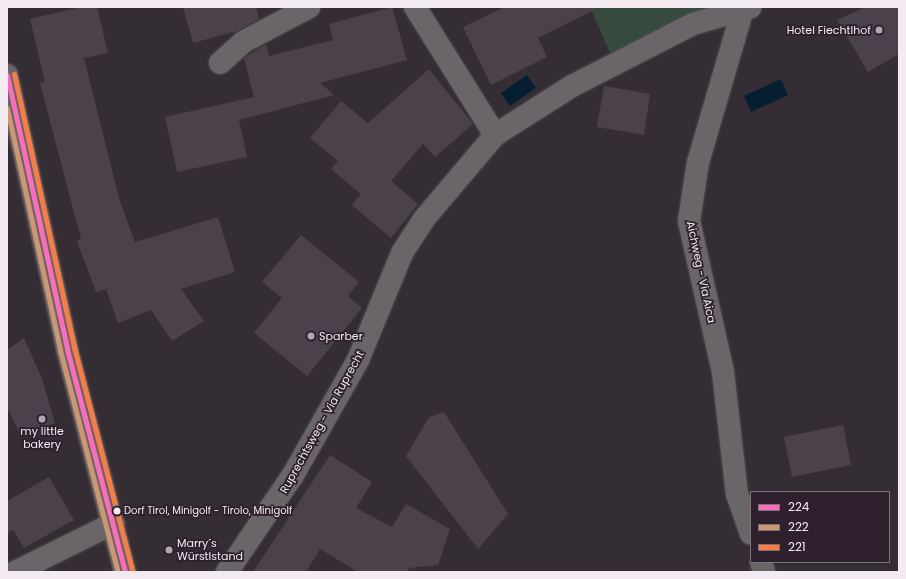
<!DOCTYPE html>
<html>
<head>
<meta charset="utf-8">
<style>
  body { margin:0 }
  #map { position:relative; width:906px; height:579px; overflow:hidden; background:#342e34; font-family:Poppins,sans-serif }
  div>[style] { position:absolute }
  .green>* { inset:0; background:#364b3d }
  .water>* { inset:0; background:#051f31 }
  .building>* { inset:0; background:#4b414a }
  .roads { filter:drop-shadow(0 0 1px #524d52) drop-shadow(0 0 1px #524d52) }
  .minor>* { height:22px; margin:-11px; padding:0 11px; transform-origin:11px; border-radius:11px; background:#6a6568 }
  .bus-1>* { height:5px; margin:-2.5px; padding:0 2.5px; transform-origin:2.5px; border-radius:2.5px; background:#fb6dba }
  .bus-2>* { height:5px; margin:-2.5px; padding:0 2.5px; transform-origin:2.5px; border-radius:2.5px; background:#cd976f }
  .bus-3>* { height:5px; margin:-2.5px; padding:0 2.5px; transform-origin:2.5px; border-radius:2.5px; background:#f77d43 }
  .dots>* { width:11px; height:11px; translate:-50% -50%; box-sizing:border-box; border:2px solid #2e212d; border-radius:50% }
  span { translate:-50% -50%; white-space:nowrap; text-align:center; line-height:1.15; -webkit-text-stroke:3.5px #2e212d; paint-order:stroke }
  .bus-label { font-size:10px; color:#f3eaf2 }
  .left { translate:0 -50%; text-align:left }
  .poi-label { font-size:11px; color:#f3eaf2 }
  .right { translate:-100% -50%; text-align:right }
  .street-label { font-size:11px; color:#f3eaf2 }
  .frame { position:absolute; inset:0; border:8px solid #f3eaf2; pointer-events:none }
  .legend { position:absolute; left:750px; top:491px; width:140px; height:72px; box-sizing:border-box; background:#2e212d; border:1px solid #7d717c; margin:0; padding:5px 7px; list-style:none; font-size:12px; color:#f3eaf2 }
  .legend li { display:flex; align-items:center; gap:8px; height:20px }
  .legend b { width:20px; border:1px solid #7d717c }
</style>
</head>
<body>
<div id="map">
  <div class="green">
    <i style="clip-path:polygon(590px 7px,712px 7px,610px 53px)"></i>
  </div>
  <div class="water">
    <i style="clip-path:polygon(527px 75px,536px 88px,510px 106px,501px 93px)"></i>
    <i style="clip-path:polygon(781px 79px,788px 95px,751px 112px,744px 96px)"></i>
  </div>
  <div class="building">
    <i style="clip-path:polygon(81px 7px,97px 7px,108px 53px,84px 58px,119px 198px,135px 242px,218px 217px,235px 272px,181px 289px,204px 321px,172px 341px,151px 310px,118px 323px,106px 289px,96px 292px,77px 241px,81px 239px,40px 83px,45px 82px,30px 19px)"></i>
    <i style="clip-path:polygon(183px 7px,256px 7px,259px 19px,237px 31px,193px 43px)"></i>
    <i style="clip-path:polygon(392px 7px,407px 60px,320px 83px,334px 95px,239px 120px,247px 157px,177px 172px,165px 117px,254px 97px,244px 58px,266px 44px,269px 56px,333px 40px,329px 24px)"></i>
    <i style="clip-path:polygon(505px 7px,600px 7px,538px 38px,547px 57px,491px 85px,463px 27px)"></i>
    <i style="clip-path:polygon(866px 7px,899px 7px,899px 54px,868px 72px,837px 20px)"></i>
    <i style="clip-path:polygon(429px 69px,473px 124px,435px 157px,423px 144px,391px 181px,418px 204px,391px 238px,352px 205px,361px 194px,331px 169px,338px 161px,310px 138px,341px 101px,368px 123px)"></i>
    <i style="clip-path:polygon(604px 86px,650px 94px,644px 135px,597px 127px)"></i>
    <i style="clip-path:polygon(301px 235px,359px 282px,348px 296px,362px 308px,307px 376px,254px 333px,282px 298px,262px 282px)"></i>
    <i style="clip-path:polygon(24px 338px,42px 379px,55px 423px,21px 436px,7px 407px,7px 350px)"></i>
    <i style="clip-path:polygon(444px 412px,508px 514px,478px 549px,406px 456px,429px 417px)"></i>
    <i style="clip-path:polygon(843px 425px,851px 465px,792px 477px,784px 437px)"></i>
    <i style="clip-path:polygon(330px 455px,372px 482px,356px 508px,392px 527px,406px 504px,450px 529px,438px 565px,409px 568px,407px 572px,358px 572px,320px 549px,306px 572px,253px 572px)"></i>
    <i style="clip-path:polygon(49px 477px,74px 520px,24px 548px,13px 530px,7px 533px,7px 501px)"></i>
  </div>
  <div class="roads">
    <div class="minor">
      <i style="left:415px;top:7px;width:151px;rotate:58deg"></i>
      <i style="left:742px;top:12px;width:156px;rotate:106.3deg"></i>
      <i style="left:698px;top:162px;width:60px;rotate:98.7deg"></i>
      <i style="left:689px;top:221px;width:155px;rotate:77.3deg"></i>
      <i style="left:723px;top:372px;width:123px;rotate:83.5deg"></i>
      <i style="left:737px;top:494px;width:42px;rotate:70.7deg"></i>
      <i style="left:220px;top:63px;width:31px;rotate:-42deg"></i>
      <i style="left:243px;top:42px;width:75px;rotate:-27.9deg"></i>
      <i style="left:7px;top:75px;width:280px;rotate:77.6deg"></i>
      <i style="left:67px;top:349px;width:230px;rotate:75.4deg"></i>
      <i style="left:761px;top:562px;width:10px;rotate:73deg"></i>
      <i style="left:15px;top:572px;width:110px;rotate:-26.3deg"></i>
      <i style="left:227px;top:572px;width:117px;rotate:-55.8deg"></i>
      <i style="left:293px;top:475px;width:132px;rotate:-60.5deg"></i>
      <i style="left:358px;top:360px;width:116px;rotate:-67.6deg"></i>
      <i style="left:402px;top:253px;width:40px;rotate:-57.1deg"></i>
      <i style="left:424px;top:219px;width:110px;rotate:-49.8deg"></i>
      <i style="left:495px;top:135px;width:91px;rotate:-32.5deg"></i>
      <i style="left:572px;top:86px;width:136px;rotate:-27.1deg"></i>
      <i style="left:693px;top:24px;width:60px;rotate:-16.3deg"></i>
    </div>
  </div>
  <div class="bus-1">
    <i style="left:7px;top:75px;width:280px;rotate:77.6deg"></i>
    <i style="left:67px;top:349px;width:230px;rotate:75.4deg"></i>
  </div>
  <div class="bus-2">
    <i style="left:7px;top:108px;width:248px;rotate:77.6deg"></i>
    <i style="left:60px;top:350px;width:229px;rotate:75.4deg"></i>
  </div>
  <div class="bus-3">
    <i style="left:14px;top:74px;width:280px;rotate:77.6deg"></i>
    <i style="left:74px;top:347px;width:230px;rotate:75.4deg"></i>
  </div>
  <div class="dots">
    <i style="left:879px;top:30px;background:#b0a8b0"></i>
    <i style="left:311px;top:336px;background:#b0a8b0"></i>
    <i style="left:42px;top:419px;background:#b0a8b0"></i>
    <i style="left:117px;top:511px;background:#f3eaf2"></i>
    <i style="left:169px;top:550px;background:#b0a8b0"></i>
  </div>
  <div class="bus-label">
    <span class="left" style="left:124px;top:511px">Dorf Tirol, Minigolf - Tirolo, Minigolf</span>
  </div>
  <div class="poi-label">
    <span class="right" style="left:871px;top:30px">Hotel Fiechtlhof</span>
    <span class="left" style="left:319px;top:336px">Sparber</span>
    <span style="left:42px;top:438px">my little<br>bakery</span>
    <span class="left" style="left:177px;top:550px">Marry´s<br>Würstlstand</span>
  </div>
  <div class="street-label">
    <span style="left:701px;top:272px;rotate:78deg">Aichweg - Via Aica</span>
    <span style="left:322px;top:422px;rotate:-61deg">Ruprechtsweg - Via Ruprecht</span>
  </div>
  <div class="frame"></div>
  <ul class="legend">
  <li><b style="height:5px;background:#fb6dba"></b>224</li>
  <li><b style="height:5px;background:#cd976f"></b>222</li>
  <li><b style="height:5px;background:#f77d43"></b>221</li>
  </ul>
</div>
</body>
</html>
